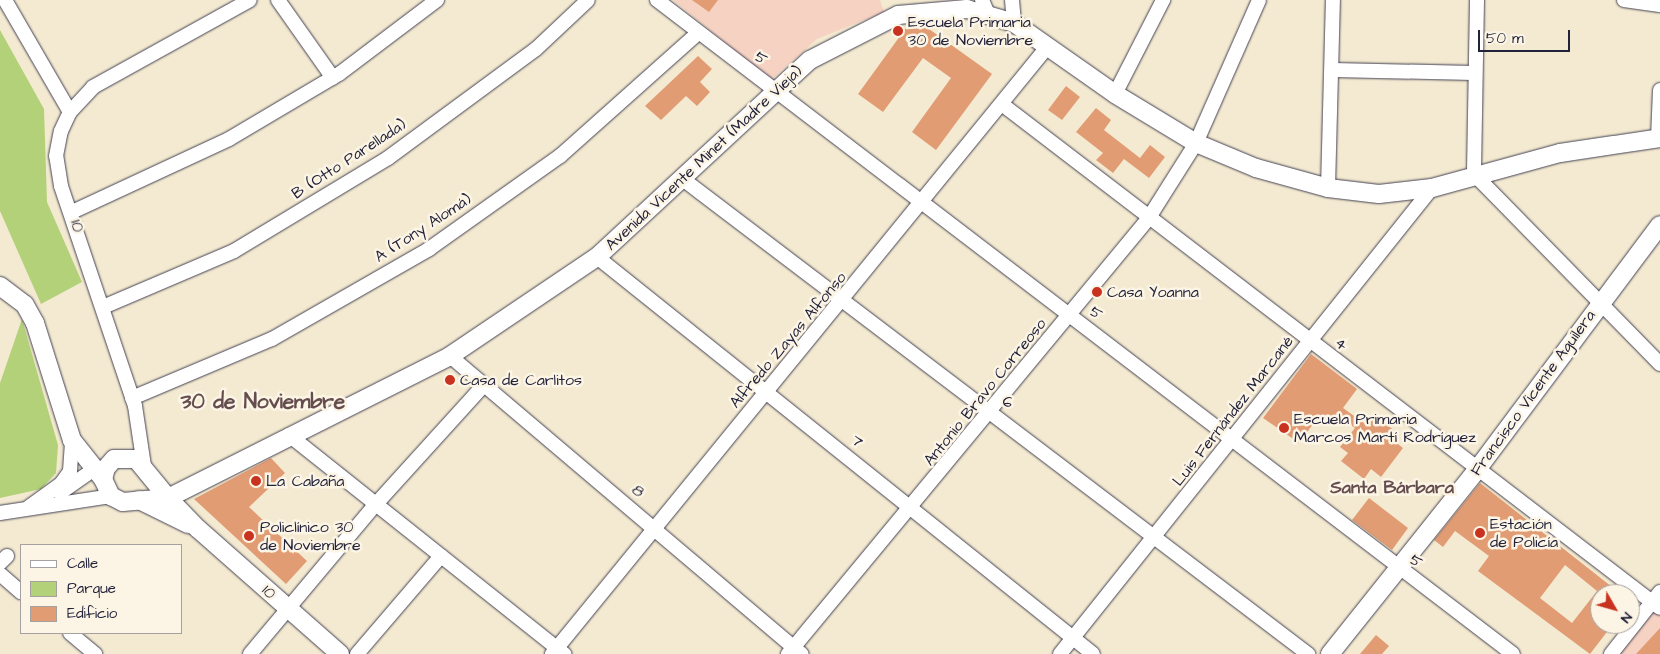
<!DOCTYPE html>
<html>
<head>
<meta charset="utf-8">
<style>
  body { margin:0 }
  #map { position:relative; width:1660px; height:654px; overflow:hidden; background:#f4ead1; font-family:"Architects Daughter",sans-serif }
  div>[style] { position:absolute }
  .built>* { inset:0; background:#f6d2c3 }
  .green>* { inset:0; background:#b3d178 }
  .building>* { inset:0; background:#e19c74 }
  .roads { filter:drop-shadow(0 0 1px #424052) drop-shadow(0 0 1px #424052) }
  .minor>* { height:14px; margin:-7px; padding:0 7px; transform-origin:7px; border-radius:7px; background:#fff }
  .major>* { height:18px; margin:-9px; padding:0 9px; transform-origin:9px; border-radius:9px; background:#fff }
  .dots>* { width:14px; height:14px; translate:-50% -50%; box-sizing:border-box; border:2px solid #fcf5e5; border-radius:50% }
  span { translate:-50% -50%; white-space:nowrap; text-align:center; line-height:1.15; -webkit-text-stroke:5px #fcf5e5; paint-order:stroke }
  .poi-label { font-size:16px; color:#22223b }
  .left { translate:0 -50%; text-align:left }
  .street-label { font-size:16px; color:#22223b }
  .neighbourhood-label { font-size:18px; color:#654d4f; font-weight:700 }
  .district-label { font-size:21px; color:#654d4f; font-weight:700 }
  .legend { position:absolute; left:20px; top:544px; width:162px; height:90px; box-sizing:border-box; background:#fcf5e5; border:1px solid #a5a1a1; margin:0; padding:6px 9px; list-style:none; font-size:15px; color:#22223b }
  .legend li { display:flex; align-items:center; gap:10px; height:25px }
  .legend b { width:25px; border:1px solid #a5a1a1 }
  .north { position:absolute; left:1590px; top:584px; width:50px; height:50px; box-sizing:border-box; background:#fcf5e5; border:1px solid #a5a1a1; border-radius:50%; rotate:128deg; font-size:14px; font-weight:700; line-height:20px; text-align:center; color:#22223b }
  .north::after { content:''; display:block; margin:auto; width:18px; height:22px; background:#c8321e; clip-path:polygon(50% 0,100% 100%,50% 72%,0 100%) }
  .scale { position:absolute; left:1478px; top:30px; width:92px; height:22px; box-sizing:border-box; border:2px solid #22223b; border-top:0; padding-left:6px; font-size:15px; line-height:18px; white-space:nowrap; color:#22223b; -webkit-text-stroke:4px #fcf5e5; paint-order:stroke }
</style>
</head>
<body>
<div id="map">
  <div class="built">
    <i style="clip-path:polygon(673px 0,880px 0,884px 12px,817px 39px,771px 80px)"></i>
    <i style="clip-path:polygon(1650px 609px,1660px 616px,1660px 654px,1616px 654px)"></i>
  </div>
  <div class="green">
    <i style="clip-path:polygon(0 30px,44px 109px,47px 202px,82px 282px,41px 304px,0 211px)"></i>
    <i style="clip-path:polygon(22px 319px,58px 445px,56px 473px,41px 489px,0 498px,0 383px)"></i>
  </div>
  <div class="building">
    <i style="clip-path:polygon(692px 0,718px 0,709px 12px)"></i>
    <i style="clip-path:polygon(922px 24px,992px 74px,936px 150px,912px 132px,951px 78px,923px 58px,883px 112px,858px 94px,908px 25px)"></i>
    <i style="clip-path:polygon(698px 56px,712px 69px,700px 82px,710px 92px,697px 106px,686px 96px,661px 120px,645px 106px)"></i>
    <i style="clip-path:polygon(1066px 86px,1080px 97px,1062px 120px,1048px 110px)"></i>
    <i style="clip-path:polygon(1096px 108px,1111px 120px,1104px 130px,1140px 158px,1150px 145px,1165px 157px,1149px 178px,1124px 159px,1113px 173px,1096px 160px,1103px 153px,1076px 132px)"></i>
    <i style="clip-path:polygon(1311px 354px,1357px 389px,1343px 408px,1368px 426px,1375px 416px,1395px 431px,1390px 438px,1403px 448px,1381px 477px,1371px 469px,1364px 479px,1341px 461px,1348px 453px,1340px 447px,1355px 428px,1337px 416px,1330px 425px,1319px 416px,1299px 443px,1263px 418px)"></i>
    <i style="clip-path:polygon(271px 458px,285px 473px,249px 507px,307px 561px,286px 584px,194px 499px)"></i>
    <i style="clip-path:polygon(evenodd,1480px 483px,1621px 594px,1600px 593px,1600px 624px,1613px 624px,1590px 654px,1478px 571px,1489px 556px,1455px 531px,1443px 547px,1434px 540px,1480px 483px,1565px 565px,1597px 591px,1572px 623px,1540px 598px,1565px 565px)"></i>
    <i style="clip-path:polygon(1369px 498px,1408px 528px,1392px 550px,1352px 520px)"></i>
    <i style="clip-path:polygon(1660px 628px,1660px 654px,1636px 654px)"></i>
    <i style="clip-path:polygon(1376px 635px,1389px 646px,1382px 654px,1360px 654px)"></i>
  </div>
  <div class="roads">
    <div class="minor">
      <i style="left:5px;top:0;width:129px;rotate:59.9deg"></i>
      <i style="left:278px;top:0;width:95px;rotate:54.8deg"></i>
      <i style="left:657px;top:0;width:1077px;rotate:37.38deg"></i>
      <i style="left:982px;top:0;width:13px;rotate:67deg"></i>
      <i style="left:1012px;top:0;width:23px;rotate:85deg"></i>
      <i style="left:1477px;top:0;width:174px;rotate:91deg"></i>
      <i style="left:1474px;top:174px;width:266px;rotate:45.6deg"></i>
      <i style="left:1624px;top:0;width:36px;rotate:8deg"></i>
      <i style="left:1333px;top:70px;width:140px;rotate:1.2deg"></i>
      <i style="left:1115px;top:94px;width:106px;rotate:-62.9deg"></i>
      <i style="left:1003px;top:105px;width:827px;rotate:37.44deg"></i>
      <i style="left:1658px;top:138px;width:48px;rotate:-87.6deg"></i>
      <i style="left:684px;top:180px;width:784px;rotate:37.22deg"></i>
      <i style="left:1328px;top:188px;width:188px;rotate:-88.5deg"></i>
      <i style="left:72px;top:212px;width:173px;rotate:-24.9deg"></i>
      <i style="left:229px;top:139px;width:128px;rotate:-30.6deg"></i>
      <i style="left:339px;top:74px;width:123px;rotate:-37.1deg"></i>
      <i style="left:597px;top:257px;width:635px;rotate:38.67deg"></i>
      <i style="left:103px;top:307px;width:142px;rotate:-23.1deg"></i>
      <i style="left:234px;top:251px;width:180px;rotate:-31.1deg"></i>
      <i style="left:388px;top:158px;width:184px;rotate:-36.4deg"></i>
      <i style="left:536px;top:49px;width:71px;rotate:-43.3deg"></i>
      <i style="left:450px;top:356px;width:461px;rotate:40.3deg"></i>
      <i style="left:132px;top:398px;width:152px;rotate:-22.9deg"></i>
      <i style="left:272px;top:339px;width:181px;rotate:-29.8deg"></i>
      <i style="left:429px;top:249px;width:161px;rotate:-35.4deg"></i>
      <i style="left:560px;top:156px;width:185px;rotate:-41.7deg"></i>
      <i style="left:289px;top:435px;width:352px;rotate:38.5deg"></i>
      <i style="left:144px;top:466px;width:61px;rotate:-98.5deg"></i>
      <i style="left:135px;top:406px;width:232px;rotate:-108.6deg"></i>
      <i style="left:61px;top:186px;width:30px;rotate:-99deg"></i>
      <i style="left:56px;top:156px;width:25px;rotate:-79deg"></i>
      <i style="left:61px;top:131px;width:21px;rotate:-65deg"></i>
      <i style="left:70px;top:112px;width:34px;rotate:-47deg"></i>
      <i style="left:93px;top:87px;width:179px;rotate:-29deg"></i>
      <i style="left:60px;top:493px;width:39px;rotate:-35deg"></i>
      <i style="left:29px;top:507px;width:39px;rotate:-36deg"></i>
      <i style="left:61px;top:484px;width:16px;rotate:-55deg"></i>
      <i style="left:70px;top:471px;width:31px;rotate:-86deg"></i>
      <i style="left:0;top:513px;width:112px;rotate:-8.7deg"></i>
      <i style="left:0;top:563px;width:10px;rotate:-45deg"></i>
      <i style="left:0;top:574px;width:28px;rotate:41deg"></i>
      <i style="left:70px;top:633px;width:33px;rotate:40deg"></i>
      <i style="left:250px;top:654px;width:196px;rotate:-50deg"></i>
      <i style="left:376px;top:504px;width:161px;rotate:-47.8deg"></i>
      <i style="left:357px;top:654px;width:129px;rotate:-49.4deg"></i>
      <i style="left:552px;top:654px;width:785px;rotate:-50.79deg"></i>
      <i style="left:788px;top:654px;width:565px;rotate:-50.39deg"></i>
      <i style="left:1148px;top:219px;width:90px;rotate:-57.7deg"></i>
      <i style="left:1196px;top:143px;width:156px;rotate:-66.2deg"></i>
      <i style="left:1060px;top:654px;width:596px;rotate:-51.4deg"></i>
      <i style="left:1611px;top:654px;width:79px;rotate:-51.7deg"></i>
    </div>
    <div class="major">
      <i style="left:0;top:286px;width:31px;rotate:37deg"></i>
      <i style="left:25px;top:305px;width:21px;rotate:61deg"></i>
      <i style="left:35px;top:323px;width:123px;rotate:72.5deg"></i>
      <i style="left:72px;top:440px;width:50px;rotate:51.5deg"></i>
      <i style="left:139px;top:500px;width:55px;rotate:26.1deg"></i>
      <i style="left:340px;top:654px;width:189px;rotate:-138.6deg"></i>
      <i style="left:198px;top:529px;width:43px;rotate:-134.1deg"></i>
      <i style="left:168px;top:498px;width:50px;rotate:-129.4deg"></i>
      <i style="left:136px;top:459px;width:22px;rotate:180deg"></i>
      <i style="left:114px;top:459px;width:12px;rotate:132deg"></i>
      <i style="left:106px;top:468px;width:11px;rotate:105deg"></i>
      <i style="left:103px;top:479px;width:19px;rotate:65deg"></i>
      <i style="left:111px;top:496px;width:13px;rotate:27deg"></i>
      <i style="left:123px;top:502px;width:45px;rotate:-5.1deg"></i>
      <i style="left:168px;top:498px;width:316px;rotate:-26.7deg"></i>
      <i style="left:450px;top:356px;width:177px;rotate:-34deg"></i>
      <i style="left:597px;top:257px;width:290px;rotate:-42.8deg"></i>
      <i style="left:810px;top:60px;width:99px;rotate:-27.1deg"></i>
      <i style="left:898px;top:15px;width:69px;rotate:-5deg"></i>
      <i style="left:967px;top:9px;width:49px;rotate:16.6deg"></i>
      <i style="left:1014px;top:23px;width:123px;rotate:35.1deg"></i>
      <i style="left:1115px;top:94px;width:95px;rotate:31.2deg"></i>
      <i style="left:1196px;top:143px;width:65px;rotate:22.6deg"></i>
      <i style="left:1256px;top:168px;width:75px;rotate:15.5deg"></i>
      <i style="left:1328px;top:188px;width:51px;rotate:6.7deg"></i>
      <i style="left:1379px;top:194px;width:53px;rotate:-6.5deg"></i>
      <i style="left:1432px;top:188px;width:133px;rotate:-15.3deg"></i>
      <i style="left:1560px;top:153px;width:101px;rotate:-8.5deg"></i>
      <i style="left:1330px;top:654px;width:234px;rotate:-51.4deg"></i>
      <i style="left:1476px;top:471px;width:307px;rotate:-53.2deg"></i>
    </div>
  </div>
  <div class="dots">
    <i style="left:898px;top:31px;background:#c8321e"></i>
    <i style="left:1097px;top:292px;background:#c8321e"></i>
    <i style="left:450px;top:380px;background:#c8321e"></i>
    <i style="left:1284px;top:428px;background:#c8321e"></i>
    <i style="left:256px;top:481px;background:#c8321e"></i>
    <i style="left:1480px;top:533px;background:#c8321e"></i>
    <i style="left:249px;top:536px;background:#c8321e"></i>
  </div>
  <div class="poi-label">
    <span class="left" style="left:908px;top:31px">Escuela Primaria<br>30 de Noviembre</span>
    <span class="left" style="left:1107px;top:292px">Casa Yoanna</span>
    <span class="left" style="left:460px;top:380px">Casa de Carlitos</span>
    <span class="left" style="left:1294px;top:428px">Escuela Primaria<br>Marcos Martí Rodríguez</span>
    <span class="left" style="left:266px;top:481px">La Cabaña</span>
    <span class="left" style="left:1490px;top:533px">Estación<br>de Policía</span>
    <span class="left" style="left:260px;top:536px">Policlínico 30<br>de Noviembre</span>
  </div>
  <div class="street-label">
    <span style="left:761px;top:58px;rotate:37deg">5</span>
    <span style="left:704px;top:158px;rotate:-43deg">Avenida Vicente Minet (Madre Vieja)</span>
    <span style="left:349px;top:159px;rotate:-33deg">B (Otto Parellada)</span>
    <span style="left:77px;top:226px;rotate:72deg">10</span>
    <span style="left:423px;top:228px;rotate:-33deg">A (Tony Alomá)</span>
    <span style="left:1096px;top:313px;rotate:38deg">5</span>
    <span style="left:788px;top:340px;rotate:-50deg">Alfredo Zayas Alfonso</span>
    <span style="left:1341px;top:344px;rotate:37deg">4</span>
    <span style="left:985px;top:392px;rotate:-51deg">Antonio Bravo Correoso</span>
    <span style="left:1533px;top:393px;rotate:-54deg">Francisco Vicente Aguilera</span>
    <span style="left:1008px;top:402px;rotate:37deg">6</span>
    <span style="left:1233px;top:411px;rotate:-52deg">Luis Fernández Marcané</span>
    <span style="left:857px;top:441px;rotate:39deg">7</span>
    <span style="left:638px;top:491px;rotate:40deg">8</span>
    <span style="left:1416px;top:561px;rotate:37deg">5</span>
    <span style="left:269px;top:592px;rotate:42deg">10</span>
  </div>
  <div class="neighbourhood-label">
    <span style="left:1392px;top:488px">Santa Bárbara</span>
  </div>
  <div class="district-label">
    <span style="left:263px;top:402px">30 de Noviembre</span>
  </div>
  <ul class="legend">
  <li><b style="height:6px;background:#fff"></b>Calle</li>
  <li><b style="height:14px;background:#b3d178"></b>Parque</li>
  <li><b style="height:14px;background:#e19c74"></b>Edificio</li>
  </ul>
  <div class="north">N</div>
  <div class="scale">50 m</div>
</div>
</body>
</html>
